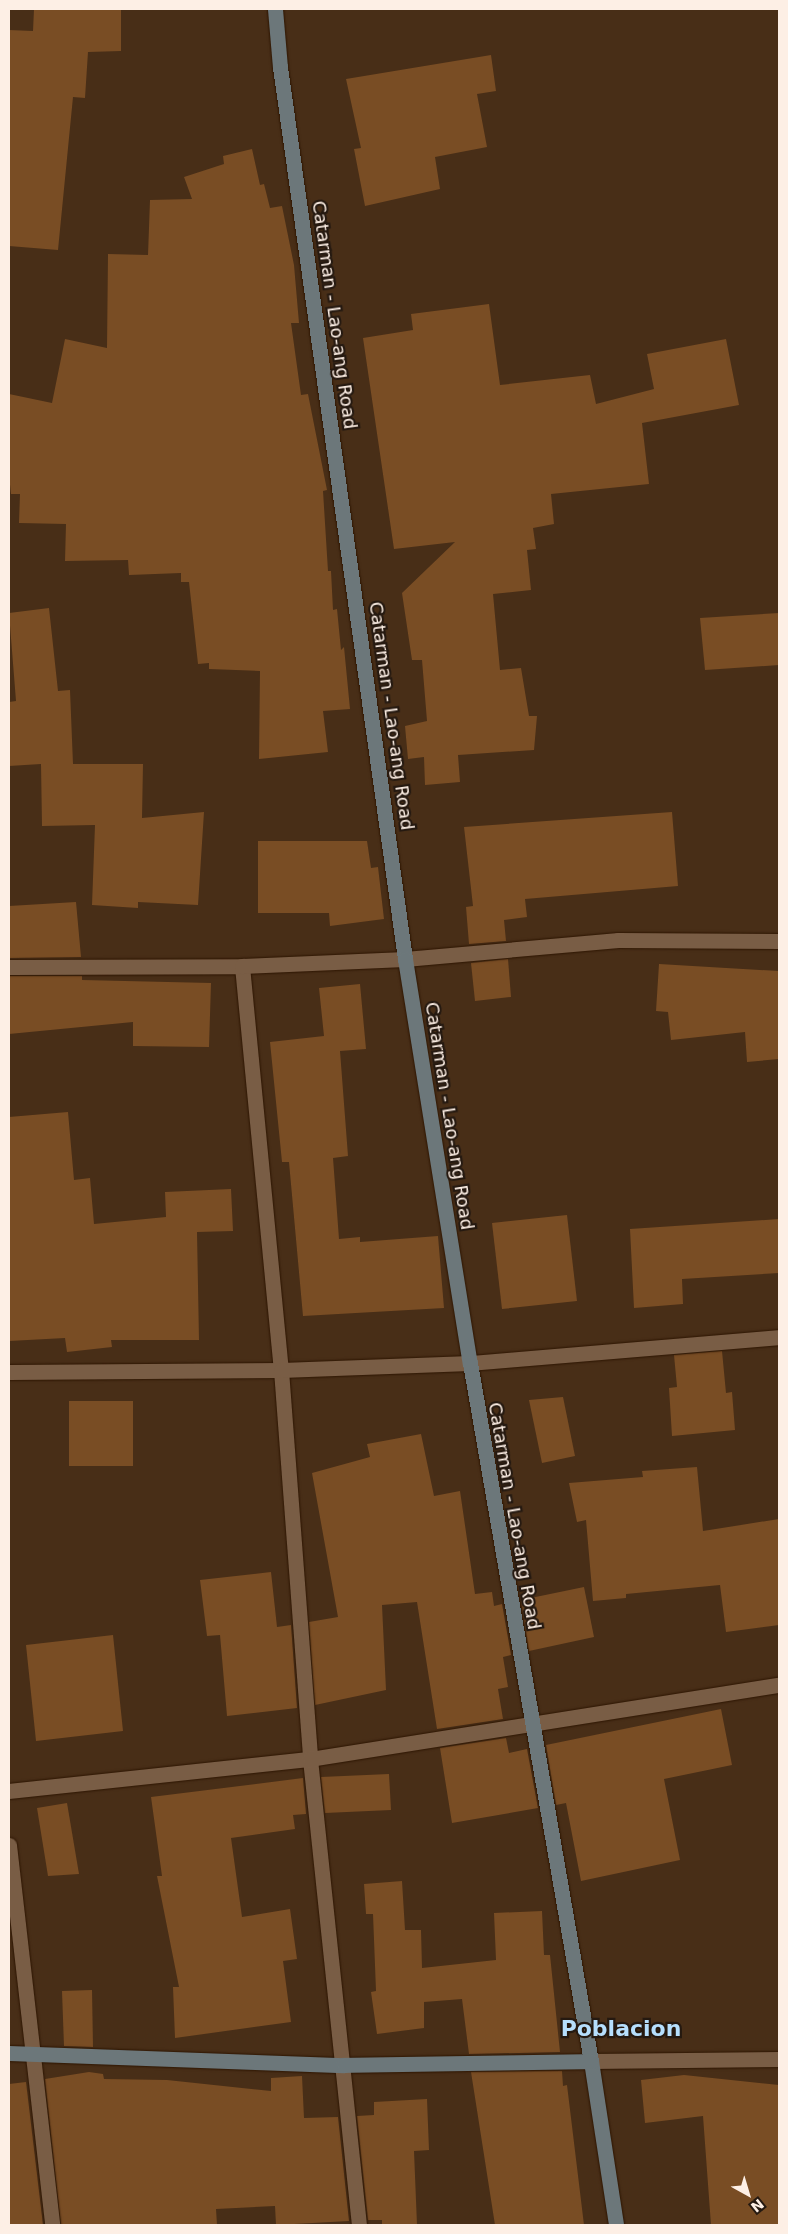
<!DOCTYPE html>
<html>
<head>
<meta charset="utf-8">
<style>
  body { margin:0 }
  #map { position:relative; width:788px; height:2234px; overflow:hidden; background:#482e17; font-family:"DejaVu Sans",sans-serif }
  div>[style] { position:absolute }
  .building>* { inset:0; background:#794d24 }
  .roads { filter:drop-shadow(0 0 1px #2d1501) drop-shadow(0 0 1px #2d1501) }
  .street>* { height:15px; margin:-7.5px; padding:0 7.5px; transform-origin:7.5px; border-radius:7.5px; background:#795d45 }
  .secondary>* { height:15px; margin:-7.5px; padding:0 7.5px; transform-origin:7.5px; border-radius:7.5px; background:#6c777a }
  span { translate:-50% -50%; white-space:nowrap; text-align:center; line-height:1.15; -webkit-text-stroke:4.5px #251910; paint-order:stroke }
  .street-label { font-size:18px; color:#fdefe5 }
  .district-label { font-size:22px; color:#b6dffd; font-weight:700 }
  .frame { position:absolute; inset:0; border:10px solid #fdefe5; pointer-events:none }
  .north { position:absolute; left:723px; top:2169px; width:50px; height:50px; -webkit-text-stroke:4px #251910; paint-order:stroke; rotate:141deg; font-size:14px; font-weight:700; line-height:20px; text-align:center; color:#fdefe5 }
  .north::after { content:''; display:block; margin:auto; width:18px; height:22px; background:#fdefe5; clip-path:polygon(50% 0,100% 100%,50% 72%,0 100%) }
</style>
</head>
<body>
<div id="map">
  <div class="building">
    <i style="clip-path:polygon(34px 9px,121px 9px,121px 51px,88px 52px,85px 98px,73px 97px,58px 250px,9px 246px,9px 30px,33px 31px)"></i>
    <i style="clip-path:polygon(491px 55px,496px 91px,477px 94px,487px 147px,435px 157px,440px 189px,365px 206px,354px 149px,361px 148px,346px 79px)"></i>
    <i style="clip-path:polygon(252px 149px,260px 185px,264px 184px,270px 208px,282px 206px,294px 265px,299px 323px,291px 323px,301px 395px,308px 394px,327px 490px,323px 491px,328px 571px,331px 571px,333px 610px,337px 609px,341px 650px,344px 647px,350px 709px,323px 711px,328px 752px,259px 759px,260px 671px,209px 669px,209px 663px,198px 664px,189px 582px,181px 582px,181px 573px,129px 575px,128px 560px,65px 561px,66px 524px,19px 523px,20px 494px,11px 494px,9px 475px,9px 394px,52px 403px,65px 339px,107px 348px,108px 254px,148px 255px,150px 200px,192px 199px,184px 177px,224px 164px,223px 156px)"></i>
    <i style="clip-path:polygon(489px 304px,500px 385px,590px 375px,596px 404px,654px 389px,647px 354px,726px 339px,739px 405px,642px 423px,649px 484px,551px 494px,554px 524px,533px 528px,536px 549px,527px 550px,531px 590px,493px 594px,500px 670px,521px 668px,529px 716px,537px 716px,534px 750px,458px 755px,460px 782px,425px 785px,424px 757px,408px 759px,405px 726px,427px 721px,422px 660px,412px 660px,402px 593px,455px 542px,394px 549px,363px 338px,413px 330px,411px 314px)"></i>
    <i style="clip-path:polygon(49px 608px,58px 691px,70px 690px,73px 764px,143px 764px,142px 818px,204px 812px,198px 905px,138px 902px,138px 908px,92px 905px,95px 825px,42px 826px,41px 764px,9px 766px,9px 702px,16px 701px,9px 613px)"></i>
    <i style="clip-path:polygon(779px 613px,779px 665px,705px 670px,700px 618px)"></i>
    <i style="clip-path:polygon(672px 812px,678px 886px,525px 899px,527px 917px,504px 920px,506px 941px,469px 944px,466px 907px,473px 906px,464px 827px)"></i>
    <i style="clip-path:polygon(258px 841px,367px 841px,371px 868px,378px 867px,384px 919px,330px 926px,329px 913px,258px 913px)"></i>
    <i style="clip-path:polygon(76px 902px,81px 957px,9px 958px,9px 906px)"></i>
    <i style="clip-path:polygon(508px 959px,511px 997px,475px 1001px,471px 963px)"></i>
    <i style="clip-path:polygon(659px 964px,779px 971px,779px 1059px,747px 1062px,745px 1032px,671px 1040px,668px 1012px,656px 1011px)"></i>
    <i style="clip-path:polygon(9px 976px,82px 976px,82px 980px,211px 983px,209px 1047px,133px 1046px,133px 1022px,9px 1034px)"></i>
    <i style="clip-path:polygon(360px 984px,366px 1049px,340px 1051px,348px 1156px,333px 1158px,339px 1239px,360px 1237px,360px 1242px,438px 1236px,444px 1308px,303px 1316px,289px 1162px,282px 1162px,270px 1042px,324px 1036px,319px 988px)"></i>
    <i style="clip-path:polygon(68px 1112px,74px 1180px,90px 1178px,94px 1224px,166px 1217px,165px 1192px,231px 1189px,233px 1231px,197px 1232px,199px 1340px,111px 1340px,112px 1347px,67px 1352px,65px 1338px,9px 1341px,9px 1117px)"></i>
    <i style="clip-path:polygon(567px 1215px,577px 1301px,502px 1309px,492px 1223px)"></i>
    <i style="clip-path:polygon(779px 1219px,779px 1273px,682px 1279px,683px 1304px,634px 1308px,630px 1229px)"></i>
    <i style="clip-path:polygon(722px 1351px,726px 1393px,732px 1392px,735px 1430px,672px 1436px,669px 1388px,677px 1387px,674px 1355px)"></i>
    <i style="clip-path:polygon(563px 1397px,575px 1456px,542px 1463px,529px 1400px)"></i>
    <i style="clip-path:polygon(69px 1401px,133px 1401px,133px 1466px,69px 1466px)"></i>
    <i style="clip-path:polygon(421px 1434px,434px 1496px,460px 1491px,475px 1594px,492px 1592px,494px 1606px,502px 1604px,511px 1655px,503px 1657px,508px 1687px,498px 1689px,503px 1719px,437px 1729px,417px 1602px,382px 1605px,386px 1690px,315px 1705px,309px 1622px,338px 1617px,312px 1473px,370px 1457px,367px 1444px)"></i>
    <i style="clip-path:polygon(697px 1467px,703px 1531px,779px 1519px,779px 1625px,726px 1632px,720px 1585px,626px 1594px,626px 1598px,593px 1601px,586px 1520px,577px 1522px,569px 1483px,643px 1477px,642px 1471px)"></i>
    <i style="clip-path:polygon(271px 1572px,277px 1627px,291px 1625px,297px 1708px,227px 1716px,220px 1635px,207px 1636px,200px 1580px)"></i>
    <i style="clip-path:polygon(584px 1587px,594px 1637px,529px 1651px,521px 1600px)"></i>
    <i style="clip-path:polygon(113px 1635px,123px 1731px,36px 1741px,26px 1645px)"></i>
    <i style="clip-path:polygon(721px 1709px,732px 1765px,664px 1779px,680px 1860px,581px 1881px,566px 1803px,556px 1805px,546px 1745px)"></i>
    <i style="clip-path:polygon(506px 1738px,509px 1753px,527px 1749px,538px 1808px,452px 1823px,440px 1748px)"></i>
    <i style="clip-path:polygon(389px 1774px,391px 1810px,325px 1813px,321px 1777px)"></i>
    <i style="clip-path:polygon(303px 1778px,306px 1814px,293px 1815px,295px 1829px,231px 1838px,242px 1917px,290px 1909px,297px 1959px,283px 1961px,291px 2022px,175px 2038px,173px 1987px,179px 1987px,157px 1876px,162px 1876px,151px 1797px)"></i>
    <i style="clip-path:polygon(67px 1803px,79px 1874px,48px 1876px,37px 1808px)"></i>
    <i style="clip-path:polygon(402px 1881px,405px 1930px,421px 1930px,422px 1968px,496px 1960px,494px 1913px,542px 1911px,544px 1955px,550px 1955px,560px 2052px,469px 2054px,462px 1999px,424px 2002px,424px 2028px,377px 2034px,371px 1992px,376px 1991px,373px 1914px,366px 1914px,364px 1884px)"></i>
    <i style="clip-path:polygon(92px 1990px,93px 2047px,64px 2046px,62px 1991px)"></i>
    <i style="clip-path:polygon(562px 2071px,563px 2086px,567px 2085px,584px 2225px,495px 2225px,471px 2072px)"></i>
    <i style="clip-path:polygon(89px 2072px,103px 2074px,104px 2079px,167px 2080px,271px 2091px,271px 2078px,302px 2076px,304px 2118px,338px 2117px,349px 2221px,276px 2225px,275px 2206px,216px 2209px,217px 2225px,61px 2225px,45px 2079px)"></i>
    <i style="clip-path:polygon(684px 2075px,779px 2085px,779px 2224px,711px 2225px,703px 2116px,645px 2123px,641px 2080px)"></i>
    <i style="clip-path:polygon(26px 2082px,43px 2225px,9px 2225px,9px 2084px)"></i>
    <i style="clip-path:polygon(427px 2099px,429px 2150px,414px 2151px,417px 2225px,382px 2225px,382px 2220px,368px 2220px,357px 2116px,374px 2115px,374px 2102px)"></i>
  </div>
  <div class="roads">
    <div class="street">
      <i style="left:242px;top:966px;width:406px;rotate:84.5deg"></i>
      <i style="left:281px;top:1370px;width:390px;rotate:85.7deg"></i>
      <i style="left:310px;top:1759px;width:469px;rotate:84deg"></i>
      <i style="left:9px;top:967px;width:233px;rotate:-0.2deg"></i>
      <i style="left:242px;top:966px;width:163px;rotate:-2.5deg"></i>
      <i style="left:405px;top:959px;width:214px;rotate:-5.1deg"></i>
      <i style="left:618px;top:940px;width:161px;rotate:0.4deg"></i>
      <i style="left:9px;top:1372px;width:272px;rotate:-0.4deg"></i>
      <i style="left:281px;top:1370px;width:189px;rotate:-2.1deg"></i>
      <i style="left:470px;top:1363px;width:310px;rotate:-4.8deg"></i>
      <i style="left:9px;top:1791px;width:303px;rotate:-6.1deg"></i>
      <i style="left:310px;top:1759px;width:475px;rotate:-9deg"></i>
      <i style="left:9px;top:1845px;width:382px;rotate:83.5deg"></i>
      <i style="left:591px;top:2061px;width:188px;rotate:-0.6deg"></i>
    </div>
    <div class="secondary">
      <i style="left:275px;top:9px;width:58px;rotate:85.1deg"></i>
      <i style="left:280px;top:67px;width:901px;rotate:82.02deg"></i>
      <i style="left:405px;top:959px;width:409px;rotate:80.9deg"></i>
      <i style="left:470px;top:1363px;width:708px;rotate:80.17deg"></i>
      <i style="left:591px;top:2061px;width:166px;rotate:81.3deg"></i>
      <i style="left:9px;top:2053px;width:335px;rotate:2.1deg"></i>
      <i style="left:344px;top:2065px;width:247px;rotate:-0.9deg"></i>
    </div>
  </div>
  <div class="street-label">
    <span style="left:334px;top:315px;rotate:82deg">Catarman - Lao-ang Road</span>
    <span style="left:391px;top:716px;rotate:82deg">Catarman - Lao-ang Road</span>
    <span style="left:449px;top:1116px;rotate:81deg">Catarman - Lao-ang Road</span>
    <span style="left:514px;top:1516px;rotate:80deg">Catarman - Lao-ang Road</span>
  </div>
  <div class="district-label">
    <span style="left:621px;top:2029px">Poblacion</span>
  </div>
  <div class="frame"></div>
  <div class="north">N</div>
</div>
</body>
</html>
